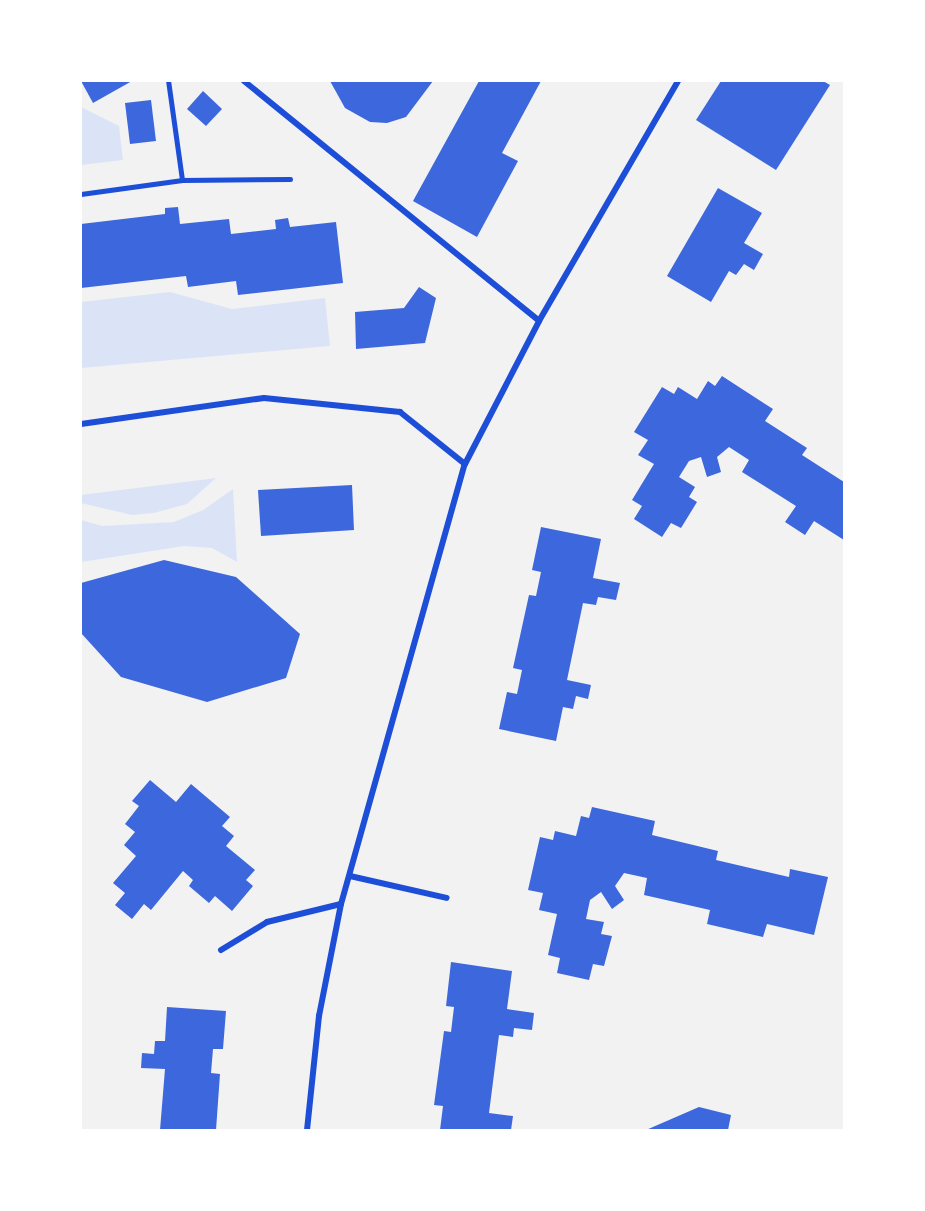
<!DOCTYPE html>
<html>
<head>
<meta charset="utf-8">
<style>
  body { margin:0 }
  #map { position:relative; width:925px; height:1211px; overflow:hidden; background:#f2f2f2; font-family:Montserrat,sans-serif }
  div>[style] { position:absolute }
  .green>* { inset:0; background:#dbe4f7 }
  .building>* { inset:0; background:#3d67dc }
  .service>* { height:4.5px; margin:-2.25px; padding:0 2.25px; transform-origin:2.25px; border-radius:2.25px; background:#1d4ed8 }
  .minor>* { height:6px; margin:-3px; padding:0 3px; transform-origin:3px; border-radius:3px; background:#1d4ed8 }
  span { translate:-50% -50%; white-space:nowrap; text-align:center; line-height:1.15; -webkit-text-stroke:6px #fff; paint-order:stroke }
  .frame { position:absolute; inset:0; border:82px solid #fff; pointer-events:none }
</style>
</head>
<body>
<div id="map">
  <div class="green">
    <i style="clip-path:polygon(81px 107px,119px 126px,123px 160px,81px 165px)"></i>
    <i style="clip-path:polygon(170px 292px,232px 309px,325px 298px,330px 346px,81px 368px,81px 302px)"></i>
    <i style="clip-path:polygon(216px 478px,187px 504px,154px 513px,132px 515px,81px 503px,81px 495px)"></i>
    <i style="clip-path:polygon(233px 489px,237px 562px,212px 548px,184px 546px,81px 562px,81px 520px,102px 526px,174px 522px,203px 510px)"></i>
  </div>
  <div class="building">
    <i style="clip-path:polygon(81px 81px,132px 81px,93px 103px)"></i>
    <i style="clip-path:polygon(330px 81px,433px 81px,406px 117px,387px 123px,370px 122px,345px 108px)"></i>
    <i style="clip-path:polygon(479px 81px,541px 81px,502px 153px,518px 161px,477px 237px,413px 201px)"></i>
    <i style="clip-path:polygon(721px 81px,823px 81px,830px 85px,776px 170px,696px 120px)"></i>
    <i style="clip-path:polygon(203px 91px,222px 109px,206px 126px,187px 109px)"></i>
    <i style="clip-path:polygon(151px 100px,156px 141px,130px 144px,125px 103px)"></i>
    <i style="clip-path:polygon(718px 188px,762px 213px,744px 243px,763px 254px,754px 270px,744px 264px,736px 275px,729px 271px,711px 302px,667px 276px)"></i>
    <i style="clip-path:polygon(178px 207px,180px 224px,229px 219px,231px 234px,276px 229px,275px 220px,288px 218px,290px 227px,336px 222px,343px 283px,238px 295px,236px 281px,188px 287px,186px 276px,81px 288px,81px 224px,165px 214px,165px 208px)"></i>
    <i style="clip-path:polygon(419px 287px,436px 298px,425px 343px,356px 349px,355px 312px,404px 308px)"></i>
    <i style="clip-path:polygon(722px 376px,773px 409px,765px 421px,807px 448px,802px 455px,844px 482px,844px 540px,814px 521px,805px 535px,785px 522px,796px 506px,742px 472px,749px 460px,729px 447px,717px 457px,721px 472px,707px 477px,701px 457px,689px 461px,679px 477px,695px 487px,689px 497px,697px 502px,681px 528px,671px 523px,662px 537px,634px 519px,642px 506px,632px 500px,654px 464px,638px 455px,648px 440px,634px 432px,662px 387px,674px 394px,678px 387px,697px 399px,708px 381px,715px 386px)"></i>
    <i style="clip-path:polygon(352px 485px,354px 530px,261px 536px,258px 490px)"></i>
    <i style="clip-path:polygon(541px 527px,601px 539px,593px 578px,620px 583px,616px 600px,598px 597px,596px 605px,583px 603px,567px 680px,591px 685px,588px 699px,576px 696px,573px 709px,563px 707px,556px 741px,499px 729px,507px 692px,517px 694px,522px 670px,513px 668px,529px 595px,536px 596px,541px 572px,532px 570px)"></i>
    <i style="clip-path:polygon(164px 560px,236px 577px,300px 634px,286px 678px,207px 702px,121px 677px,81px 633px,81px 583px)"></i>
    <i style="clip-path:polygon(150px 780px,176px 802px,191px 784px,230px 817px,222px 826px,234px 836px,226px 846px,255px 870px,246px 880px,253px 886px,232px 911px,215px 896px,209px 903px,189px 886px,193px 880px,183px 871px,151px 910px,144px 904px,132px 919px,115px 905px,125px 893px,113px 883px,136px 856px,124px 845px,135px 832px,125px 824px,139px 806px,132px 801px)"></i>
    <i style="clip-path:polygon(592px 807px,655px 821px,652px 835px,718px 851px,716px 860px,789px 877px,790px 869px,828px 877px,814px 935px,767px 924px,763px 937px,707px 924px,710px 910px,644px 895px,647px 878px,624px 873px,615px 886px,624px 900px,612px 909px,601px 892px,590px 900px,586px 919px,604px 922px,601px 934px,612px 936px,604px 966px,593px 964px,589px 980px,557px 973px,560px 958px,548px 955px,557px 914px,539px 910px,543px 893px,528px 890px,540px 837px,553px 840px,555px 831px,576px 836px,581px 816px,589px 818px)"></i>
    <i style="clip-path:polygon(451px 962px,512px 971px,507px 1009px,534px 1013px,532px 1030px,514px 1028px,513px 1037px,499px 1035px,489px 1113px,513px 1116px,511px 1130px,440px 1130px,443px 1106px,434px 1105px,444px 1031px,451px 1032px,454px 1007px,446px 1006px)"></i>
    <i style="clip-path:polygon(167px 1007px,226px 1011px,223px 1049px,213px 1049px,211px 1073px,220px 1074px,216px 1130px,160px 1130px,165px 1069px,141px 1068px,142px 1053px,154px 1054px,155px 1041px,165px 1041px)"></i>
    <i style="clip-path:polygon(699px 1107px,731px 1115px,728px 1130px,646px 1130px)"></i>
  </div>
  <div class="service">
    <i style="left:182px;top:180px;width:108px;rotate:-0.5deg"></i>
    <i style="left:81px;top:194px;width:102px;rotate:-7.9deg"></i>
    <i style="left:182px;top:180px;width:100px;rotate:-98deg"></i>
  </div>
  <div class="minor">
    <i style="left:244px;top:81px;width:380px;rotate:39.1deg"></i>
    <i style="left:81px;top:424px;width:185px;rotate:-8.1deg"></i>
    <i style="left:264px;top:398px;width:137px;rotate:5.9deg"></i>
    <i style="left:400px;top:412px;width:83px;rotate:38.7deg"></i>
    <i style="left:350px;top:876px;width:99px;rotate:12.8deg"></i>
    <i style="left:221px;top:950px;width:54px;rotate:-31.3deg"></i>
    <i style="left:267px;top:922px;width:76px;rotate:-13.7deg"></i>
    <i style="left:307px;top:1130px;width:115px;rotate:-84deg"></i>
    <i style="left:319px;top:1016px;width:114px;rotate:-78.9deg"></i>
    <i style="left:341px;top:904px;width:457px;rotate:-74.3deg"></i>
    <i style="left:465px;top:464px;width:161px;rotate:-62.6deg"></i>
    <i style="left:539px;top:321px;width:277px;rotate:-59.9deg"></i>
  </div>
  <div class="frame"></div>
</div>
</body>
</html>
